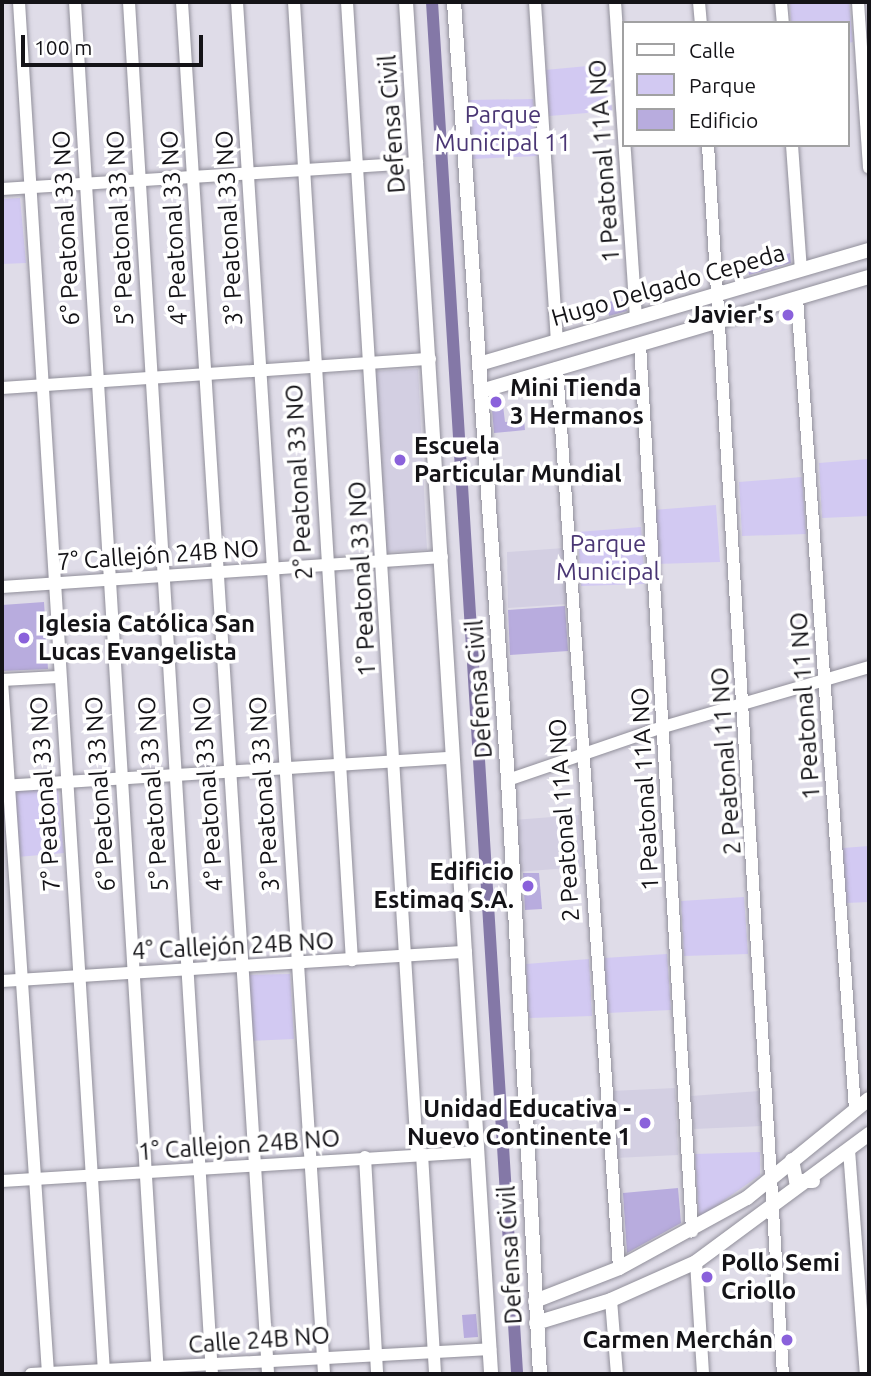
<!DOCTYPE html>
<html>
<head>
<meta charset="utf-8">
<style>
  body { margin:0 }
  #map { position:relative; width:871px; height:1376px; overflow:hidden; background:#dfdce8; font-family:Ubuntu,sans-serif }
  div>[style] { position:absolute }
  .built>* { inset:0; background:#d3cfe2 }
  .green>* { inset:0; background:#d2c9f2 }
  .canal>* { height:12px; margin:-6px; padding:0 6px; transform-origin:6px; border-radius:6px; background:#8478a7 }
  .building>* { inset:0; background:#b8acde }
  .roads { filter:drop-shadow(0 0 2px #918f9a) drop-shadow(0 0 2px #918f9a) }
  .minor>* { height:12px; margin:-6px; padding:0 6px; transform-origin:6px; border-radius:6px; background:#fff }
  .tertiary>* { height:14px; margin:-7px; padding:0 7px; transform-origin:7px; border-radius:7px; background:#fff }
  .dots>* { width:19px; height:19px; translate:-50% -50%; box-sizing:border-box; border:4px solid #fff; border-radius:50% }
  span { translate:-50% -50%; white-space:nowrap; text-align:center; line-height:1.15; -webkit-text-stroke:7px #fff; paint-order:stroke }
  .park-label { font-size:24px; color:#4a3674 }
  .street-label { font-size:24px; color:#141317 }
  .poi-label { font-size:24px; color:#141317; font-weight:700 }
  .right { translate:-100% -50%; text-align:right }
  .left { translate:0 -50%; text-align:left }
  .frame { position:absolute; inset:0; border:4px solid #141317; pointer-events:none }
  .legend { position:absolute; left:622px; top:21px; width:228px; height:126px; box-sizing:border-box; background:#fff; border:2px solid #a1a1a2; margin:0; padding:9px 12px; list-style:none; font-size:21px; color:#141317 }
  .legend li { display:flex; align-items:center; gap:14px; height:35px }
  .legend b { width:35px; border:2px solid #a1a1a2 }
  .scale { position:absolute; left:21px; top:35px; width:182px; height:32px; box-sizing:border-box; border:4px solid #141317; border-top:0; padding-left:9px; font-size:21px; line-height:24px; white-space:nowrap; color:#141317; -webkit-text-stroke:5px #fff; paint-order:stroke }
</style>
</head>
<body>
<div id="map">
  <div class="built">
    <i style="clip-path:polygon(418px 369px,427px 550px,383px 552px,374px 371px)"></i>
    <i style="clip-path:polygon(564px 548px,568px 604px,508px 608px,507px 552px)"></i>
    <i style="clip-path:polygon(579px 815px,582px 867px,516px 872px,513px 820px)"></i>
    <i style="clip-path:polygon(675px 1088px,678px 1155px,615px 1158px,611px 1091px)"></i>
    <i style="clip-path:polygon(760px 1091px,763px 1126px,694px 1129px,691px 1096px)"></i>
  </div>
  <div class="green">
    <i style="clip-path:polygon(790px 2px,849px 2px,853px 42px,848px 43px,848px 23px,791px 23px)"></i>
    <i style="clip-path:polygon(609px 64px,612px 111px,549px 116px,545px 70px)"></i>
    <i style="clip-path:polygon(533px 99px,538px 156px,472px 159px,468px 100px)"></i>
    <i style="clip-path:polygon(20px 198px,26px 263px,2px 264px,2px 199px)"></i>
    <i style="clip-path:polygon(869px 459px,869px 516px,822px 518px,819px 463px)"></i>
    <i style="clip-path:polygon(802px 477px,806px 534px,742px 536px,739px 482px)"></i>
    <i style="clip-path:polygon(716px 505px,720px 562px,656px 564px,653px 510px)"></i>
    <i style="clip-path:polygon(641px 527px,645px 584px,581px 586px,578px 532px)"></i>
    <i style="clip-path:polygon(58px 789px,64px 853px,17px 857px,12px 791px)"></i>
    <i style="clip-path:polygon(869px 846px,869px 902px,846px 903px,843px 848px)"></i>
    <i style="clip-path:polygon(744px 897px,748px 954px,684px 956px,681px 901px)"></i>
    <i style="clip-path:polygon(667px 954px,671px 1010px,607px 1013px,604px 958px)"></i>
    <i style="clip-path:polygon(589px 959px,592px 1016px,529px 1018px,526px 964px)"></i>
    <i style="clip-path:polygon(290px 974px,294px 1039px,249px 1041px,245px 975px)"></i>
    <i style="clip-path:polygon(760px 1152px,760px 1175px,699px 1218px,695px 1154px)"></i>
  </div>
  <div class="canal">
    <i style="left:432px;top:2px;width:1375px;rotate:86.45deg"></i>
  </div>
  <div class="building">
    <i style="clip-path:polygon(790px 253px,791px 263px,749px 275px,748px 266px)"></i>
    <i style="clip-path:polygon(625px 300px,627px 311px,609px 316px,607px 302px)"></i>
    <i style="clip-path:polygon(502px 397px,505px 422px,524px 420px,525px 430px,494px 433px,491px 398px)"></i>
    <i style="clip-path:polygon(44px 602px,48px 669px,2px 671px,2px 605px)"></i>
    <i style="clip-path:polygon(565px 606px,568px 651px,510px 655px,508px 610px)"></i>
    <i style="clip-path:polygon(523px 873px,539px 873px,542px 909px,525px 910px)"></i>
    <i style="clip-path:polygon(678px 1188px,681px 1223px,627px 1253px,623px 1193px)"></i>
    <i style="clip-path:polygon(476px 1314px,478px 1337px,464px 1338px,462px 1315px)"></i>
  </div>
  <div class="roads">
    <div class="minor">
      <i style="left:19px;top:2px;width:1375px;rotate:86.45deg"></i>
      <i style="left:75px;top:2px;width:1375px;rotate:86.54deg"></i>
      <i style="left:129px;top:2px;width:1375px;rotate:86.54deg"></i>
      <i style="left:182px;top:2px;width:1375px;rotate:86.41deg"></i>
      <i style="left:237px;top:2px;width:1375px;rotate:86.37deg"></i>
      <i style="left:294px;top:2px;width:960px;rotate:86.54deg"></i>
      <i style="left:347px;top:2px;width:1154px;rotate:86.52deg"></i>
      <i style="left:535px;top:2px;width:340px;rotate:86.3deg"></i>
      <i style="left:615px;top:2px;width:317px;rotate:86.2deg"></i>
      <i style="left:699px;top:2px;width:21px;rotate:85deg"></i>
      <i style="left:781px;top:2px;width:21px;rotate:85deg"></i>
      <i style="left:858px;top:2px;width:166px;rotate:86.2deg"></i>
      <i style="left:708px;top:145px;width:1231px;rotate:86.51deg"></i>
      <i style="left:792px;top:145px;width:125px;rotate:85.9deg"></i>
      <i style="left:2px;top:189px;width:416px;rotate:-3.6deg"></i>
      <i style="left:797px;top:298px;width:814px;rotate:85.91deg"></i>
      <i style="left:640px;top:344px;width:889px;rotate:86.64deg"></i>
      <i style="left:557px;top:368px;width:902px;rotate:86.06deg"></i>
      <i style="left:2px;top:388px;width:429px;rotate:-3.9deg"></i>
      <i style="left:2px;top:587px;width:441px;rotate:-3.9deg"></i>
      <i style="left:2px;top:680px;width:56px;rotate:-3.1deg"></i>
      <i style="left:2px;top:681px;width:695px;rotate:86.2deg"></i>
      <i style="left:508px;top:780px;width:164px;rotate:-18.9deg"></i>
      <i style="left:663px;top:727px;width:215px;rotate:-16.2deg"></i>
      <i style="left:2px;top:786px;width:450px;rotate:-3.6deg"></i>
      <i style="left:2px;top:981px;width:465px;rotate:-3.6deg"></i>
      <i style="left:849px;top:1150px;width:225px;rotate:85.7deg"></i>
      <i style="left:422px;top:1154px;width:220px;rotate:86.6deg"></i>
      <i style="left:365px;top:1157px;width:217px;rotate:86.8deg"></i>
      <i style="left:2px;top:1181px;width:477px;rotate:-3.5deg"></i>
      <i style="left:696px;top:1262px;width:112px;rotate:86.4deg"></i>
      <i style="left:611px;top:1300px;width:74px;rotate:85.4deg"></i>
      <i style="left:31px;top:1374px;width:460px;rotate:-3.1deg"></i>
    </div>
    <div class="tertiary">
      <i style="left:406px;top:2px;width:1375px;rotate:86.45deg"></i>
      <i style="left:454px;top:2px;width:780px;rotate:86.03deg"></i>
      <i style="left:508px;top:780px;width:595px;rotate:86.92deg"></i>
      <i style="left:479px;top:364px;width:406px;rotate:-16.3deg"></i>
      <i style="left:481px;top:391px;width:404px;rotate:-16.4deg"></i>
      <i style="left:792px;top:1160px;width:21px;rotate:79deg"></i>
      <i style="left:796px;top:1181px;width:17px"></i>
      <i style="left:535px;top:1301px;width:90px;rotate:-21.4deg"></i>
      <i style="left:619px;top:1268px;width:146px;rotate:-28.7deg"></i>
      <i style="left:747px;top:1198px;width:157px;rotate:-39.1deg"></i>
      <i style="left:536px;top:1323px;width:78px;rotate:-17deg"></i>
      <i style="left:611px;top:1300px;width:93px;rotate:-24.1deg"></i>
      <i style="left:696px;top:1262px;width:215px;rotate:-36.5deg"></i>
    </div>
  </div>
  <div class="dots">
    <i style="left:788px;top:315px;background:#8a61db"></i>
    <i style="left:496px;top:402px;background:#8a61db"></i>
    <i style="left:400px;top:460px;background:#8a61db"></i>
    <i style="left:24px;top:638px;background:#8a61db"></i>
    <i style="left:528px;top:886px;background:#8a61db"></i>
    <i style="left:645px;top:1123px;background:#8a61db"></i>
    <i style="left:707px;top:1277px;background:#8a61db"></i>
    <i style="left:787px;top:1340px;background:#8a61db"></i>
  </div>
  <div class="park-label">
    <span style="left:503px;top:129px">Parque<br>Municipal 11</span>
    <span style="left:608px;top:558px">Parque<br>Municipal</span>
  </div>
  <div class="street-label">
    <span style="left:392px;top:124px;rotate:-94deg">Defensa Civil</span>
    <span style="left:604px;top:161px;rotate:-94deg">1 Peatonal 11A NO</span>
    <span style="left:66px;top:228px;rotate:-93deg">6° Peatonal 33 NO</span>
    <span style="left:120px;top:228px;rotate:-93deg">5° Peatonal 33 NO</span>
    <span style="left:174px;top:228px;rotate:-93deg">4° Peatonal 33 NO</span>
    <span style="left:229px;top:228px;rotate:-93deg">3° Peatonal 33 NO</span>
    <span style="left:668px;top:285px;rotate:-16deg">Hugo Delgado Cepeda</span>
    <span style="left:299px;top:482px;rotate:-93deg">2° Peatonal 33 NO</span>
    <span style="left:158px;top:555px;rotate:-4deg">7° Callejón 24B NO</span>
    <span style="left:362px;top:579px;rotate:-93deg">1° Peatonal 33 NO</span>
    <span style="left:479px;top:689px;rotate:-94deg">Defensa Civil</span>
    <span style="left:805px;top:706px;rotate:-94deg">1 Peatonal 11 NO</span>
    <span style="left:726px;top:761px;rotate:-94deg">2 Peatonal 11 NO</span>
    <span style="left:645px;top:789px;rotate:-93deg">1 Peatonal 11A NO</span>
    <span style="left:45px;top:794px;rotate:-94deg">7° Peatonal 33 NO</span>
    <span style="left:100px;top:794px;rotate:-94deg">6° Peatonal 33 NO</span>
    <span style="left:153px;top:794px;rotate:-94deg">5° Peatonal 33 NO</span>
    <span style="left:208px;top:794px;rotate:-94deg">4° Peatonal 33 NO</span>
    <span style="left:264px;top:794px;rotate:-94deg">3° Peatonal 33 NO</span>
    <span style="left:564px;top:820px;rotate:-94deg">2 Peatonal 11A NO</span>
    <span style="left:233px;top:946px;rotate:-3deg">4° Callejón 24B NO</span>
    <span style="left:239px;top:1145px;rotate:-4deg">1° Callejon 24B NO</span>
    <span style="left:510px;top:1255px;rotate:-93deg">Defensa Civil</span>
    <span style="left:259px;top:1340px;rotate:-4deg">Calle 24B NO</span>
  </div>
  <div class="poi-label">
    <span class="right" style="left:774px;top:315px">Javier's</span>
    <span class="left" style="left:510px;top:402px">Mini Tienda<br>3 Hermanos</span>
    <span class="left" style="left:414px;top:460px">Escuela<br>Particular Mundial</span>
    <span class="left" style="left:38px;top:638px">Iglesia Católica San<br>Lucas Evangelista</span>
    <span class="right" style="left:514px;top:886px">Edificio<br>Estimaq S.A.</span>
    <span class="right" style="left:631px;top:1123px">Unidad Educativa -<br>Nuevo Continente 1</span>
    <span class="left" style="left:721px;top:1277px">Pollo Semi<br>Criollo</span>
    <span class="right" style="left:773px;top:1340px">Carmen Merchán</span>
  </div>
  <div class="frame"></div>
  <ul class="legend">
  <li><b style="height:9px;background:#fff"></b>Calle</li>
  <li><b style="height:19px;background:#d2c9f2"></b>Parque</li>
  <li><b style="height:19px;background:#b8acde"></b>Edificio</li>
  </ul>
  <div class="scale">100 m</div>
</div>
</body>
</html>
